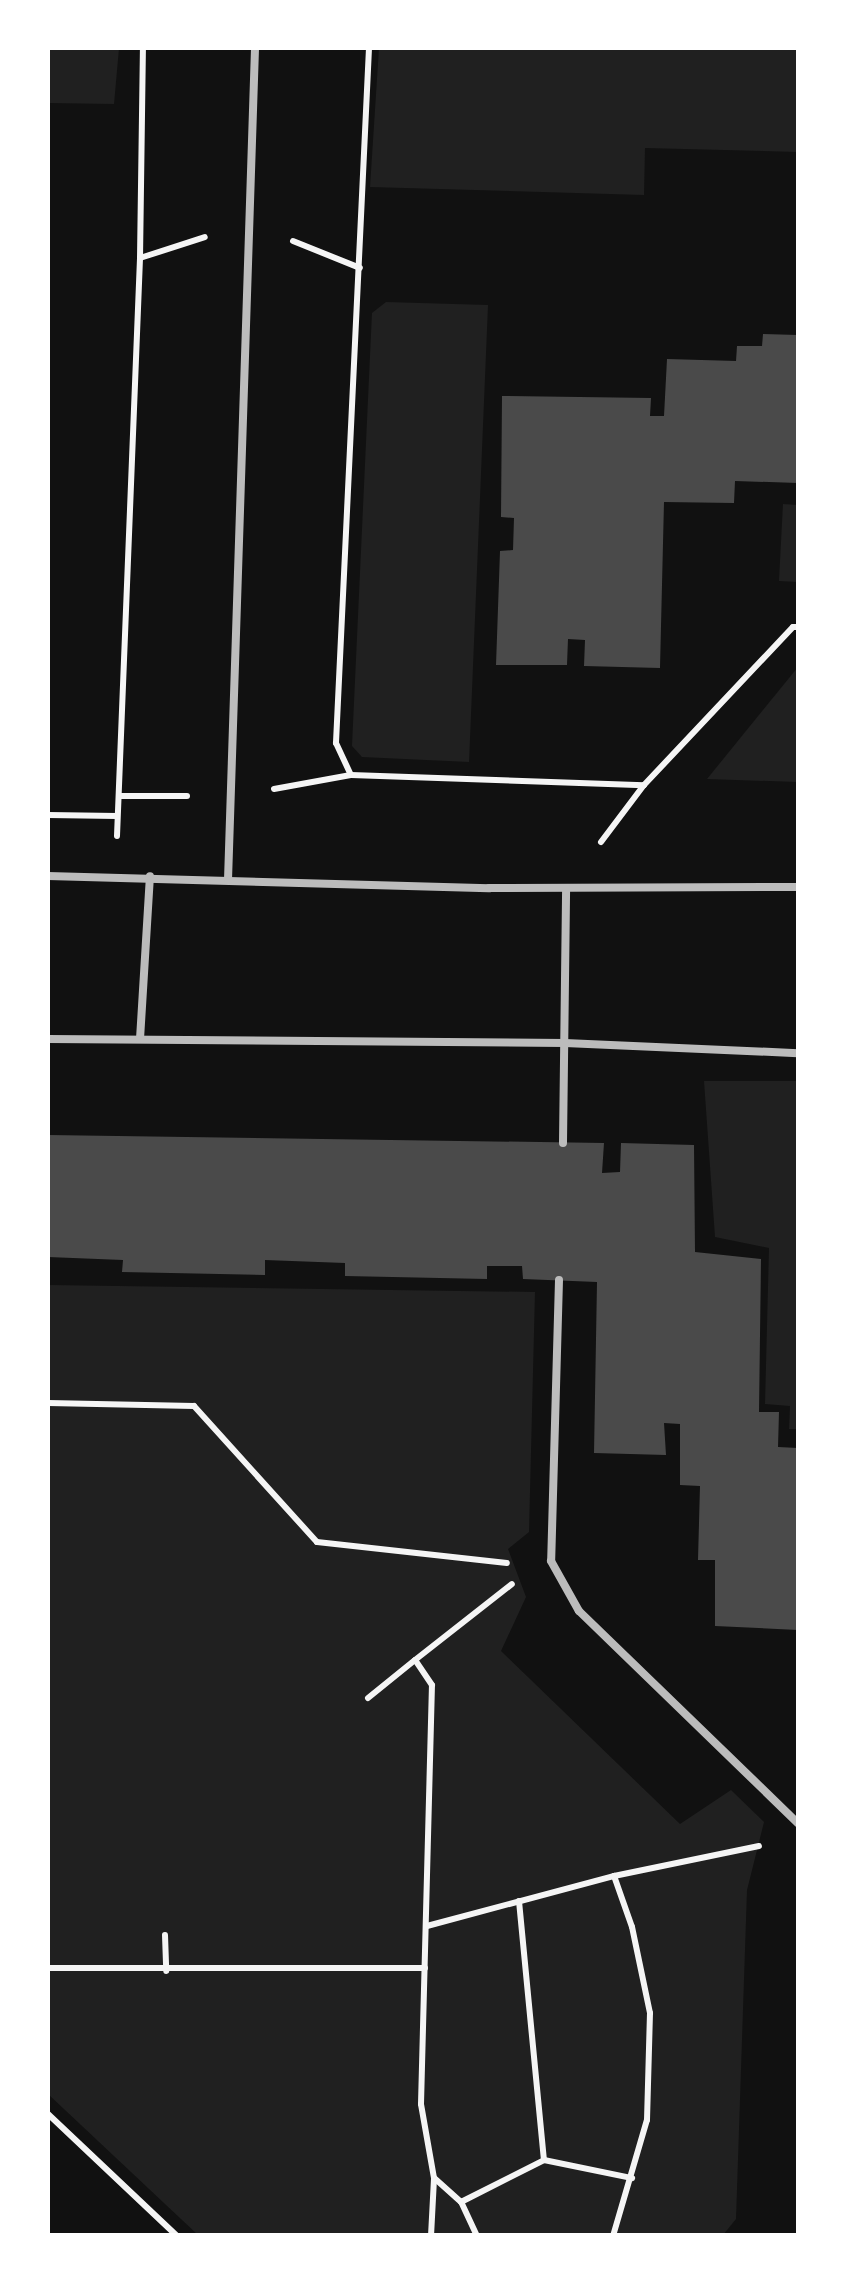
<!DOCTYPE html>
<html>
<head>
<meta charset="utf-8">
<style>
  body { margin:0 }
  #map { position:relative; width:846px; height:2283px; overflow:hidden; background:#111; font-family:"Exo 2",sans-serif }
  div>[style] { position:absolute }
  .green>* { inset:0; background:#202020 }
  .building>* { inset:0; background:#4a4a4a }
  .path>* { height:6px; margin:-3px; padding:0 3px; transform-origin:3px; border-radius:3px; background:#f5f5f5 }
  .service>* { height:8px; margin:-4px; padding:0 4px; transform-origin:4px; border-radius:4px; background:#bcbcbc }
  span { translate:-50% -50%; white-space:nowrap; text-align:center; line-height:1.15; -webkit-text-stroke:8px #fff; paint-order:stroke }
  .frame { position:absolute; inset:0; border:50px solid #fff; pointer-events:none }
</style>
</head>
<body>
<div id="map">
  <div class="green">
    <i style="clip-path:polygon(48px 48px,119px 48px,114px 104px,48px 103px)"></i>
    <i style="clip-path:polygon(379px 48px,798px 48px,798px 152px,645px 148px,644px 195px,370px 187px)"></i>
    <i style="clip-path:polygon(386px 302px,488px 305px,469px 762px,362px 757px,352px 746px,372px 313px)"></i>
    <i style="clip-path:polygon(783px 504px,798px 505px,798px 582px,779px 581px)"></i>
    <i style="clip-path:polygon(798px 667px,798px 782px,707px 779px)"></i>
    <i style="clip-path:polygon(704px 1081px,798px 1081px,798px 1429px,789px 1429px,790px 1406px,765px 1404px,769px 1248px,715px 1237px)"></i>
    <i style="clip-path:polygon(48px 1285px,535px 1292px,529px 1532px,508px 1549px,526px 1597px,501px 1651px,680px 1824px,731px 1790px,764px 1822px,747px 1890px,736px 2219px,723px 2235px,198px 2235px,48px 2094px)"></i>
  </div>
  <div class="building">
    <i style="clip-path:polygon(763px 334px,798px 335px,798px 483px,735px 481px,734px 503px,664px 502px,660px 668px,584px 666px,585px 640px,568px 639px,567px 665px,496px 665px,500px 551px,513px 550px,514px 518px,501px 517px,502px 396px,651px 398px,650px 416px,664px 416px,667px 359px,736px 361px,737px 346px,762px 346px)"></i>
    <i style="clip-path:polygon(48px 1135px,604px 1143px,602px 1173px,620px 1172px,621px 1143px,694px 1145px,695px 1252px,761px 1259px,759px 1412px,779px 1412px,778px 1447px,798px 1448px,798px 1630px,715px 1626px,715px 1560px,698px 1560px,700px 1486px,680px 1485px,680px 1424px,664px 1423px,666px 1455px,594px 1453px,597px 1282px,523px 1279px,522px 1266px,487px 1266px,487px 1279px,345px 1276px,345px 1263px,265px 1260px,265px 1275px,122px 1272px,123px 1260px,48px 1257px)"></i>
  </div>
  <div class="path">
    <i style="left:369px;top:48px;width:696px;rotate:92.72deg"></i>
    <i style="left:336px;top:743px;width:35px;rotate:65deg"></i>
    <i style="left:351px;top:775px;width:293px;rotate:2deg"></i>
    <i style="left:293px;top:241px;width:72px;rotate:21.9deg"></i>
    <i style="left:140px;top:258px;width:68px;rotate:-17.9deg"></i>
    <i style="left:274px;top:789px;width:78px;rotate:-10.3deg"></i>
    <i style="left:119px;top:796px;width:68px"></i>
    <i style="left:48px;top:815px;width:69px;rotate:0.8deg"></i>
    <i style="left:117px;top:836px;width:578px;rotate:-87.72deg"></i>
    <i style="left:140px;top:258px;width:210px;rotate:-89.2deg"></i>
    <i style="left:601px;top:842px;width:71px;rotate:-53deg"></i>
    <i style="left:644px;top:785px;width:217px;rotate:-46.7deg"></i>
    <i style="left:793px;top:627px;width:5px"></i>
    <i style="left:48px;top:1403px;width:146px;rotate:1.2deg"></i>
    <i style="left:194px;top:1406px;width:183px;rotate:47.9deg"></i>
    <i style="left:317px;top:1542px;width:191px;rotate:6.3deg"></i>
    <i style="left:368px;top:1698px;width:60px;rotate:-39deg"></i>
    <i style="left:519px;top:1901px;width:260px;rotate:84.5deg"></i>
    <i style="left:544px;top:2160px;width:90px;rotate:11.6deg"></i>
    <i style="left:427px;top:1926px;width:194px;rotate:-15deg"></i>
    <i style="left:614px;top:1876px;width:148px;rotate:-11.7deg"></i>
    <i style="left:165px;top:1935px;width:36px;rotate:88deg"></i>
    <i style="left:48px;top:1968px;width:377px"></i>
    <i style="left:48px;top:2114px;width:178px;rotate:43.4deg"></i>
    <i style="left:461px;top:2202px;width:93px;rotate:-26.8deg"></i>
    <i style="left:431px;top:2236px;width:57px;rotate:-87deg"></i>
    <i style="left:477px;top:2236px;width:38px;rotate:-115deg"></i>
    <i style="left:461px;top:2202px;width:36px;rotate:-138deg"></i>
    <i style="left:434px;top:2178px;width:75px;rotate:-100deg"></i>
    <i style="left:421px;top:2104px;width:419px;rotate:-88.5deg"></i>
    <i style="left:432px;top:1685px;width:30px;rotate:-124deg"></i>
    <i style="left:415px;top:1660px;width:123px;rotate:-38.1deg"></i>
    <i style="left:613px;top:2236px;width:121px;rotate:-73.7deg"></i>
    <i style="left:647px;top:2120px;width:107px;rotate:-88.4deg"></i>
    <i style="left:650px;top:2013px;width:88px;rotate:-101.8deg"></i>
    <i style="left:632px;top:1927px;width:54px;rotate:-109.4deg"></i>
  </div>
  <div class="service">
    <i style="left:48px;top:876px;width:441px;rotate:1.6deg"></i>
    <i style="left:489px;top:888px;width:309px;rotate:-0.2deg"></i>
    <i style="left:228px;top:880px;width:832px;rotate:-88.14deg"></i>
    <i style="left:48px;top:1039px;width:517px;rotate:0.44deg"></i>
    <i style="left:565px;top:1043px;width:233px;rotate:2.5deg"></i>
    <i style="left:140px;top:1039px;width:163px;rotate:-86.5deg"></i>
    <i style="left:563px;top:1143px;width:255px;rotate:-89.3deg"></i>
    <i style="left:559px;top:1280px;width:281px;rotate:91.6deg"></i>
    <i style="left:551px;top:1561px;width:57px;rotate:60.8deg"></i>
    <i style="left:579px;top:1611px;width:305px;rotate:44.1deg"></i>
  </div>
  <div class="frame"></div>
</div>
</body>
</html>
